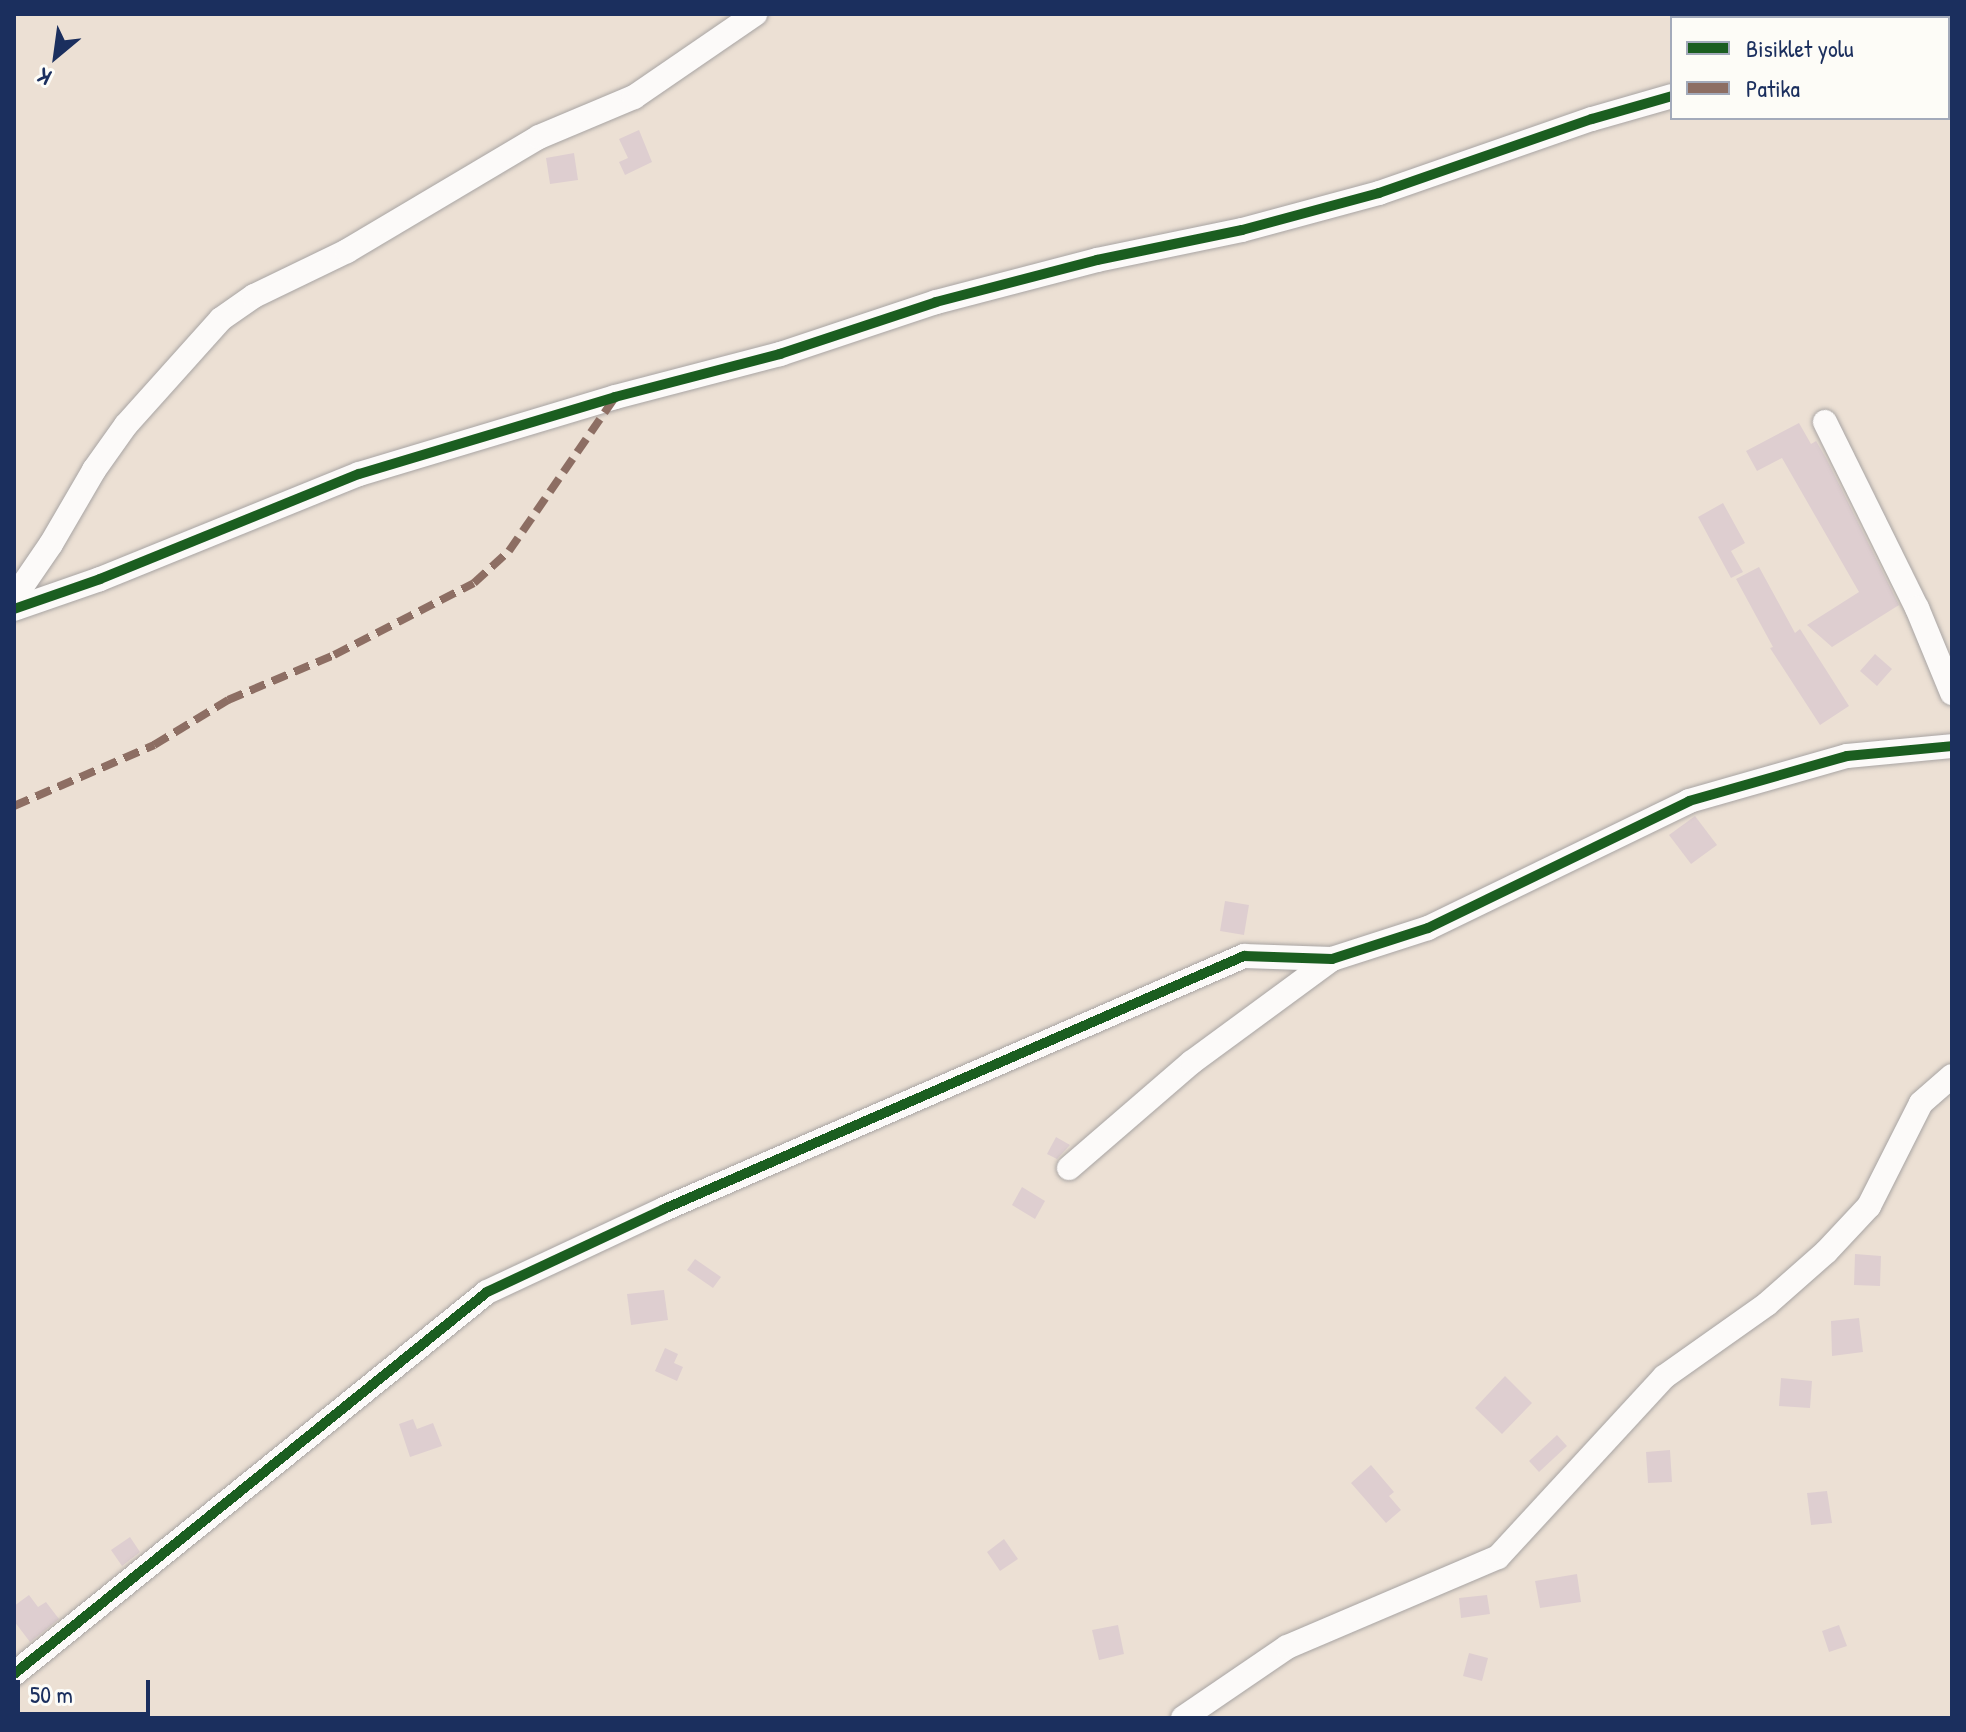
<!DOCTYPE html>
<html>
<head>
<meta charset="utf-8">
<style>
  body { margin:0 }
  #map { position:relative; width:1966px; height:1732px; overflow:hidden; background:#ece0d4; font-family:"Patrick Hand",sans-serif }
  div>[style] { position:absolute }
  .building>* { inset:0; background:#deced0 }
  .roads { filter:drop-shadow(0 0 2px #a8a4a3) drop-shadow(0 0 2px #a8a4a3) }
  .minor>* { height:24px; margin:-12px; padding:0 12px; transform-origin:12px; border-radius:12px; background:#fcfaf9 }
  .quiet>* { height:8px; margin-top:-4px; transform-origin:0; background:repeating-linear-gradient(90deg,#8d6e63 0 16px,transparent 0 24px) }
  .cycleway>* { height:10px; margin:-5px; padding:0 5px; transform-origin:5px; border-radius:5px; background:#1b5e20 }
  span { translate:-50% -50%; white-space:nowrap; text-align:center; line-height:1.15; -webkit-text-stroke:6px #fdfcf7; paint-order:stroke }
  .frame { position:absolute; inset:0; border:16px solid #1b2f5e; pointer-events:none }
  .legend { position:absolute; left:1670px; top:16px; width:280px; height:104px; box-sizing:border-box; background:#fdfcf7; border:2px solid #a3aaba; margin:0; padding:10px 14px; list-style:none; font-size:24px; color:#1b2f5e }
  .legend li { display:flex; align-items:center; gap:16px; height:40px }
  .legend b { width:40px; border:2px solid #a3aaba }
  .north { position:absolute; left:16px; top:16px; width:80px; height:80px; -webkit-text-stroke:6px #fdfcf7; paint-order:stroke; rotate:209deg; font-size:22px; font-weight:700; line-height:32px; text-align:center; color:#1b2f5e }
  .north::after { content:''; display:block; margin:auto; width:28px; height:36px; background:#1b2f5e; clip-path:polygon(50% 0,100% 100%,50% 72%,0 100%) }
  .scale { position:absolute; left:16px; top:1680px; width:134px; height:36px; box-sizing:border-box; border:4px solid #1b2f5e; border-top:0; padding-left:10px; font-size:24px; line-height:28px; white-space:nowrap; color:#1b2f5e; -webkit-text-stroke:6px #fdfcf7; paint-order:stroke }
</style>
</head>
<body>
<div id="map">
  <div class="building">
    <i style="clip-path:polygon(639px 130px,652px 162px,625px 175px,619px 162px,628px 158px,619px 139px)"></i>
    <i style="clip-path:polygon(574px 153px,578px 180px,550px 184px,546px 158px)"></i>
    <i style="clip-path:polygon(1799px 423px,1811px 444px,1816px 441px,1826px 458px,1899px 605px,1832px 647px,1807px 625px,1859px 592px,1782px 458px,1757px 471px,1746px 451px)"></i>
    <i style="clip-path:polygon(1723px 503px,1745px 543px,1731px 551px,1743px 572px,1731px 578px,1698px 517px)"></i>
    <i style="clip-path:polygon(1759px 567px,1795px 633px,1800px 629px,1849px 706px,1820px 725px,1770px 648px,1773px 647px,1736px 579px)"></i>
    <i style="clip-path:polygon(1875px 654px,1892px 669px,1877px 686px,1860px 671px)"></i>
    <i style="clip-path:polygon(1695px 816px,1717px 845px,1691px 864px,1669px 835px)"></i>
    <i style="clip-path:polygon(1225px 901px,1249px 905px,1244px 935px,1220px 931px)"></i>
    <i style="clip-path:polygon(1056px 1137px,1070px 1145px,1057px 1159px,1047px 1154px)"></i>
    <i style="clip-path:polygon(1022px 1187px,1045px 1201px,1035px 1219px,1012px 1205px)"></i>
    <i style="clip-path:polygon(1855px 1254px,1881px 1256px,1880px 1286px,1854px 1285px)"></i>
    <i style="clip-path:polygon(695px 1259px,721px 1277px,713px 1288px,687px 1270px)"></i>
    <i style="clip-path:polygon(664px 1290px,668px 1320px,631px 1325px,627px 1294px)"></i>
    <i style="clip-path:polygon(1859px 1318px,1863px 1352px,1832px 1356px,1831px 1321px)"></i>
    <i style="clip-path:polygon(665px 1348px,678px 1354px,674px 1363px,683px 1367px,677px 1381px,655px 1371px)"></i>
    <i style="clip-path:polygon(1505px 1376px,1532px 1403px,1502px 1434px,1475px 1408px)"></i>
    <i style="clip-path:polygon(1781px 1378px,1812px 1381px,1810px 1408px,1779px 1406px)"></i>
    <i style="clip-path:polygon(413px 1419px,417px 1429px,433px 1423px,442px 1446px,410px 1457px,399px 1424px)"></i>
    <i style="clip-path:polygon(1557px 1435px,1567px 1446px,1539px 1472px,1529px 1461px)"></i>
    <i style="clip-path:polygon(1670px 1450px,1672px 1482px,1648px 1483px,1646px 1452px)"></i>
    <i style="clip-path:polygon(1371px 1465px,1394px 1492px,1389px 1496px,1401px 1510px,1386px 1523px,1351px 1483px)"></i>
    <i style="clip-path:polygon(1827px 1491px,1832px 1523px,1811px 1525px,1807px 1493px)"></i>
    <i style="clip-path:polygon(130px 1537px,140px 1552px,122px 1566px,111px 1550px)"></i>
    <i style="clip-path:polygon(1004px 1539px,1018px 1559px,1000px 1571px,987px 1552px)"></i>
    <i style="clip-path:polygon(1577px 1574px,1581px 1602px,1540px 1608px,1535px 1581px)"></i>
    <i style="clip-path:polygon(29px 1595px,38px 1607px,46px 1602px,59px 1619px,30px 1642px,14px 1621px,14px 1606px)"></i>
    <i style="clip-path:polygon(1487px 1595px,1490px 1614px,1461px 1618px,1459px 1598px)"></i>
    <i style="clip-path:polygon(1118px 1625px,1124px 1654px,1099px 1660px,1092px 1630px)"></i>
    <i style="clip-path:polygon(1839px 1625px,1847px 1646px,1829px 1652px,1822px 1631px)"></i>
    <i style="clip-path:polygon(1469px 1653px,1488px 1658px,1482px 1681px,1463px 1676px)"></i>
  </div>
  <div class="roads">
    <div class="minor">
      <i style="left:1948px;top:20px;width:4px;rotate:-14deg"></i>
      <i style="left:1952px;top:19px;width:5px;rotate:-90deg"></i>
      <i style="left:1825px;top:422px;width:208px;rotate:63.7deg"></i>
      <i style="left:1917px;top:608px;width:92px;rotate:67.6deg"></i>
      <i style="left:14px;top:598px;width:65px;rotate:-55.6deg"></i>
      <i style="left:51px;top:544px;width:86px;rotate:-59.8deg"></i>
      <i style="left:94px;top:470px;width:55px;rotate:-54.6deg"></i>
      <i style="left:126px;top:425px;width:142px;rotate:-48.1deg"></i>
      <i style="left:221px;top:319px;width:40px;rotate:-34.9deg"></i>
      <i style="left:254px;top:296px;width:103px;rotate:-25.8deg"></i>
      <i style="left:347px;top:251px;width:223px;rotate:-30.7deg"></i>
      <i style="left:539px;top:137px;width:103px;rotate:-22.8deg"></i>
      <i style="left:634px;top:97px;width:147px;rotate:-34.4deg"></i>
      <i style="left:14px;top:609px;width:91px;rotate:-19.2deg"></i>
      <i style="left:100px;top:579px;width:279px;rotate:-22.1deg"></i>
      <i style="left:359px;top:474px;width:267px;rotate:-16.7deg"></i>
      <i style="left:615px;top:397px;width:171px;rotate:-14.6deg"></i>
      <i style="left:780px;top:354px;width:164px;rotate:-18.4deg"></i>
      <i style="left:936px;top:302px;width:166px;rotate:-14.6deg"></i>
      <i style="left:1097px;top:260px;width:148px;rotate:-11.7deg"></i>
      <i style="left:1242px;top:230px;width:142px;rotate:-15.1deg"></i>
      <i style="left:1379px;top:193px;width:225px;rotate:-19.2deg"></i>
      <i style="left:1592px;top:119px;width:83px;rotate:-16deg"></i>
      <i style="left:1069px;top:1168px;width:162px;rotate:-40.8deg"></i>
      <i style="left:1192px;top:1062px;width:174px;rotate:-36.3deg"></i>
      <i style="left:14px;top:1674px;width:608px;rotate:-38.92deg"></i>
      <i style="left:487px;top:1292px;width:195px;rotate:-25.1deg"></i>
      <i style="left:664px;top:1209px;width:633px;rotate:-23.57deg"></i>
      <i style="left:1244px;top:956px;width:88px;rotate:2deg"></i>
      <i style="left:1332px;top:959px;width:101px;rotate:-17.9deg"></i>
      <i style="left:1428px;top:928px;width:290px;rotate:-25.9deg"></i>
      <i style="left:1689px;top:801px;width:164px;rotate:-15.9deg"></i>
      <i style="left:1847px;top:756px;width:105px;rotate:-5.4deg"></i>
      <i style="left:1183px;top:1718px;width:126px;rotate:-34.3deg"></i>
      <i style="left:1287px;top:1647px;width:229px;rotate:-23.1deg"></i>
      <i style="left:1498px;top:1557px;width:245px;rotate:-47.3deg"></i>
      <i style="left:1664px;top:1377px;width:126px;rotate:-35.3deg"></i>
      <i style="left:1767px;top:1304px;width:79px;rotate:-41.4deg"></i>
      <i style="left:1826px;top:1252px;width:63px;rotate:-46.9deg"></i>
      <i style="left:1869px;top:1206px;width:115px;rotate:-63.2deg"></i>
      <i style="left:1921px;top:1103px;width:41px;rotate:-41.1deg"></i>
    </div>
  </div>
  <div class="quiet">
    <i style="left:14px;top:806px;width:153px;rotate:-23.5deg"></i>
    <i style="left:154px;top:745px;width:87px;rotate:-31.3deg"></i>
    <i style="left:228px;top:700px;width:115px;rotate:-23deg"></i>
    <i style="left:334px;top:655px;width:157px;rotate:-27.2deg"></i>
    <i style="left:474px;top:583px;width:47px;rotate:-42.4deg"></i>
    <i style="left:509px;top:551px;width:185px;rotate:-55.4deg"></i>
  </div>
  <div class="cycleway">
    <i style="left:14px;top:609px;width:91px;rotate:-19.2deg"></i>
    <i style="left:100px;top:579px;width:279px;rotate:-22.1deg"></i>
    <i style="left:359px;top:474px;width:267px;rotate:-16.7deg"></i>
    <i style="left:615px;top:397px;width:171px;rotate:-14.6deg"></i>
    <i style="left:780px;top:354px;width:164px;rotate:-18.4deg"></i>
    <i style="left:936px;top:302px;width:166px;rotate:-14.6deg"></i>
    <i style="left:1097px;top:260px;width:148px;rotate:-11.7deg"></i>
    <i style="left:1242px;top:230px;width:142px;rotate:-15.1deg"></i>
    <i style="left:1379px;top:193px;width:225px;rotate:-19.2deg"></i>
    <i style="left:1592px;top:119px;width:83px;rotate:-16deg"></i>
    <i style="left:14px;top:1674px;width:608px;rotate:-38.92deg"></i>
    <i style="left:487px;top:1292px;width:195px;rotate:-25.1deg"></i>
    <i style="left:664px;top:1209px;width:633px;rotate:-23.57deg"></i>
    <i style="left:1244px;top:956px;width:88px;rotate:2deg"></i>
    <i style="left:1332px;top:959px;width:101px;rotate:-17.9deg"></i>
    <i style="left:1428px;top:928px;width:290px;rotate:-25.9deg"></i>
    <i style="left:1689px;top:801px;width:164px;rotate:-15.9deg"></i>
    <i style="left:1847px;top:756px;width:105px;rotate:-5.4deg"></i>
  </div>
  <div class="frame"></div>
  <ul class="legend">
  <li><b style="height:10px;background:#1b5e20"></b>Bisiklet yolu</li>
  <li><b style="height:10px;background:#8d6e63"></b>Patika</li>
  </ul>
  <div class="north">K</div>
  <div class="scale">50 m</div>
</div>
</body>
</html>
